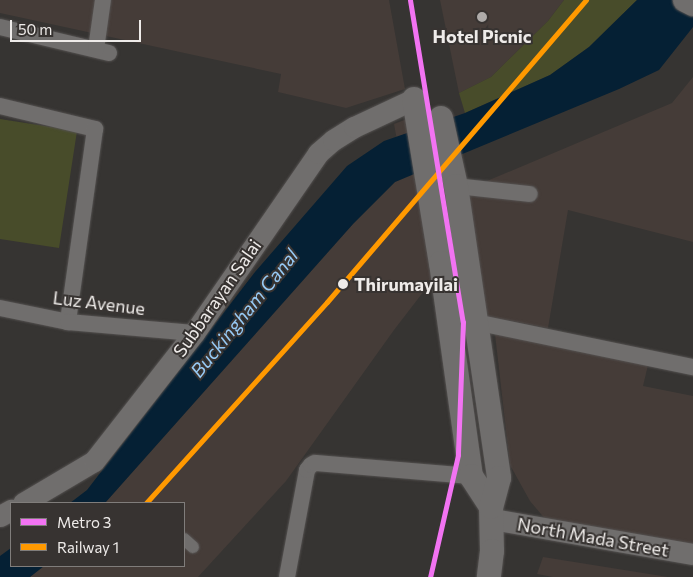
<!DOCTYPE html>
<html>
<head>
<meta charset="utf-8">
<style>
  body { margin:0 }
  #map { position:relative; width:693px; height:577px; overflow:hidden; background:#363432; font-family:Commissioner,sans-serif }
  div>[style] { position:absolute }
  .built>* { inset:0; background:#453c38 }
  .green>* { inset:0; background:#484c2a }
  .water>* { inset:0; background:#052034 }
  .roads { filter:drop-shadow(0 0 1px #545150) drop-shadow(0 0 1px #545150) }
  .pedestrian>* { height:12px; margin:-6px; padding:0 6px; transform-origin:6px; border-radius:6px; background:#706e6d }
  .minor>* { height:16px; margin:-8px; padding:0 8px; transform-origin:8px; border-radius:8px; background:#706e6d }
  .tertiary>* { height:21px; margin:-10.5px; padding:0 10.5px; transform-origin:10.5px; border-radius:10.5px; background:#706e6d }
  .secondary>* { height:24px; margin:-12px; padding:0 12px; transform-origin:12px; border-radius:12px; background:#706e6d }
  .rail-1>* { height:5px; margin:-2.5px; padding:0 2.5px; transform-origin:2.5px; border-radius:2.5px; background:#f90 }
  .metro-1>* { height:5px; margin:-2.5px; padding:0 2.5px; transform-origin:2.5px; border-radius:2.5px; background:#f273f2 }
  .dots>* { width:14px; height:14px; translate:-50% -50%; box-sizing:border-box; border:2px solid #373331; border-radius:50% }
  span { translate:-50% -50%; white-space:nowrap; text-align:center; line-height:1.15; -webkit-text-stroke:4px #373331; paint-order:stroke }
  .poi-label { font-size:18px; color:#eeebe9; font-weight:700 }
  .stop-label { font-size:18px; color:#eeebe9; font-weight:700 }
  .left { translate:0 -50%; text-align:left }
  .street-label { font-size:18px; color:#eeebe9 }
  .water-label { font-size:19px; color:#97caf5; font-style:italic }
  .legend { position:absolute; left:10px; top:502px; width:175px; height:65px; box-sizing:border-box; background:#373331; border:1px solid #807d7b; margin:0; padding:6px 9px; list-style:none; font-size:15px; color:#eeebe9 }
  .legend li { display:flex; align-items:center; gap:10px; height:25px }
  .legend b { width:25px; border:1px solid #807d7b }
  .scale { position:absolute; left:10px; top:20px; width:131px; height:22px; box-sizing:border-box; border:2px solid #eeebe9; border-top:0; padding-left:6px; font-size:15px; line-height:18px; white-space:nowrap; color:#eeebe9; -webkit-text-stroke:4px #373331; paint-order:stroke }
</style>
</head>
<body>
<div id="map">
  <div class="built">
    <i style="clip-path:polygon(0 0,389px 0,405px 89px,346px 108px,278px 92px,281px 74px,0 13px)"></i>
    <i style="clip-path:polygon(440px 0,564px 0,548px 21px,491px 77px,459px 93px)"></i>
    <i style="clip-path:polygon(693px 77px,693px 242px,568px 210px,548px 328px,486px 316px,468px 189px,672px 103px)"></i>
    <i style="clip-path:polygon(415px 116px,434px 278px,394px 330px,286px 481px,198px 577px,30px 577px,44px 566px,184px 566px,184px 503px,105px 503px,353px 224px,395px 182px,404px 178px,394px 124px)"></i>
    <i style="clip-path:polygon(495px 334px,648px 365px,643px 386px,693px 396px,693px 559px,557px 533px,530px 501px,510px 465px)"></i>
    <i style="clip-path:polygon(543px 557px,668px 577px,553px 577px,537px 574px)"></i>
  </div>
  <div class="green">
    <i style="clip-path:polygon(564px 0,637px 0,589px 47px,550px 75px,465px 113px,459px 93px,491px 77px,548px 21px)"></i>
    <i style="clip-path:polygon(0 119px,77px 131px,59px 248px,0 239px)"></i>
  </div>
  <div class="water">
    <i style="clip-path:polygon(637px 0,693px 0,693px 27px,659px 70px,619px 89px,395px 182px,353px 224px,105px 503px,70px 503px,87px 490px,255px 272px,347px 166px,384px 141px,465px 113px,550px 75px,589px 47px)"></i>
    <i style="clip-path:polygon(11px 548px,11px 566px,44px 566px,30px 577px,0 577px,0 556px)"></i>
  </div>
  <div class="roads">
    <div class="pedestrian">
      <i style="left:184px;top:539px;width:12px;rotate:42deg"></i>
    </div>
    <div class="minor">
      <i style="left:0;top:27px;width:112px;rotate:13.4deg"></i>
      <i style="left:96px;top:49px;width:49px;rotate:-81.9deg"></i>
      <i style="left:0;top:106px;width:98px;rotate:13.6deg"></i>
      <i style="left:95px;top:129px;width:195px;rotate:98deg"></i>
      <i style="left:456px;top:186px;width:74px;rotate:6.2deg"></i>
      <i style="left:0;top:308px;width:69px;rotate:11.6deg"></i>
      <i style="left:68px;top:322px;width:126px;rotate:5deg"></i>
      <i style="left:475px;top:322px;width:223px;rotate:11.7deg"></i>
      <i style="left:287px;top:577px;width:109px;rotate:-79.4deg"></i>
      <i style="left:307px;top:470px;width:6px;rotate:-51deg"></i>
      <i style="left:311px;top:465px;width:4px;rotate:-27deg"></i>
      <i style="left:315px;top:463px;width:157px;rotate:4.8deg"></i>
    </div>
    <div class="tertiary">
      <i style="left:23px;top:503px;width:82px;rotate:-30.6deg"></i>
      <i style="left:94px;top:461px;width:162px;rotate:-52deg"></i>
      <i style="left:194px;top:333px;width:219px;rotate:-55.4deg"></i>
      <i style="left:318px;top:153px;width:20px;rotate:-41deg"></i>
      <i style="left:333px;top:140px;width:25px;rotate:-32deg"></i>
      <i style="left:354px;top:127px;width:66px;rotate:-25deg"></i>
      <i style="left:0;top:516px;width:13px;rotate:-29deg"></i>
      <i style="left:492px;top:519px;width:204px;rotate:9.9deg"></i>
    </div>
    <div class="secondary">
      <i style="left:685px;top:0;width:9px;rotate:27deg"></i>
      <i style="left:414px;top:99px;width:166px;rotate:80.7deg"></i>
      <i style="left:441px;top:263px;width:215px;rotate:82deg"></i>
      <i style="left:471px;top:476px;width:37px;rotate:57deg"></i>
      <i style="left:491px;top:507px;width:44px;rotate:88.7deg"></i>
      <i style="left:492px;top:551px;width:26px;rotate:97deg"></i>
      <i style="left:441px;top:118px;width:70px;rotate:77.6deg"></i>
      <i style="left:456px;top:186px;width:295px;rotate:81.6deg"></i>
      <i style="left:499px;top:478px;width:30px;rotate:105deg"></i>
    </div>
  </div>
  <div class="rail-1">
    <i style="left:146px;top:503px;width:270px;rotate:-48deg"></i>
    <i style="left:327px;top:302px;width:398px;rotate:-49.4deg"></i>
  </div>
  <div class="metro-1">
    <i style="left:410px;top:0;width:326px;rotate:80.7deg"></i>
    <i style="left:463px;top:322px;width:133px;rotate:92.2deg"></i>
    <i style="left:458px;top:455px;width:125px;rotate:102.9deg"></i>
  </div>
  <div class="dots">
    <i style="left:482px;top:17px;background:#aeaba9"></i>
    <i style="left:343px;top:284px;background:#eeebe9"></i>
  </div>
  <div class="poi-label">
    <span style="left:482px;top:36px">Hotel Picnic</span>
  </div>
  <div class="stop-label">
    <span class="left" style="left:354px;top:284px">Thirumayilai</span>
  </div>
  <div class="street-label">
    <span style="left:217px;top:298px;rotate:-55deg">Subbarayan Salai</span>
    <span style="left:99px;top:303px;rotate:7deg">Luz Avenue</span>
    <span style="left:593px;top:537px;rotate:10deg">North Mada Street</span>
  </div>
  <div class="water-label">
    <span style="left:244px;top:313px;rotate:-51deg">Buckingham Canal</span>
  </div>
  <ul class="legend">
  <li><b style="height:6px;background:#f273f2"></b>Metro 3</li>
  <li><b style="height:6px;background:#f90"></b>Railway 1</li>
  </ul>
  <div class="scale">50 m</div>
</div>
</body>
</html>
